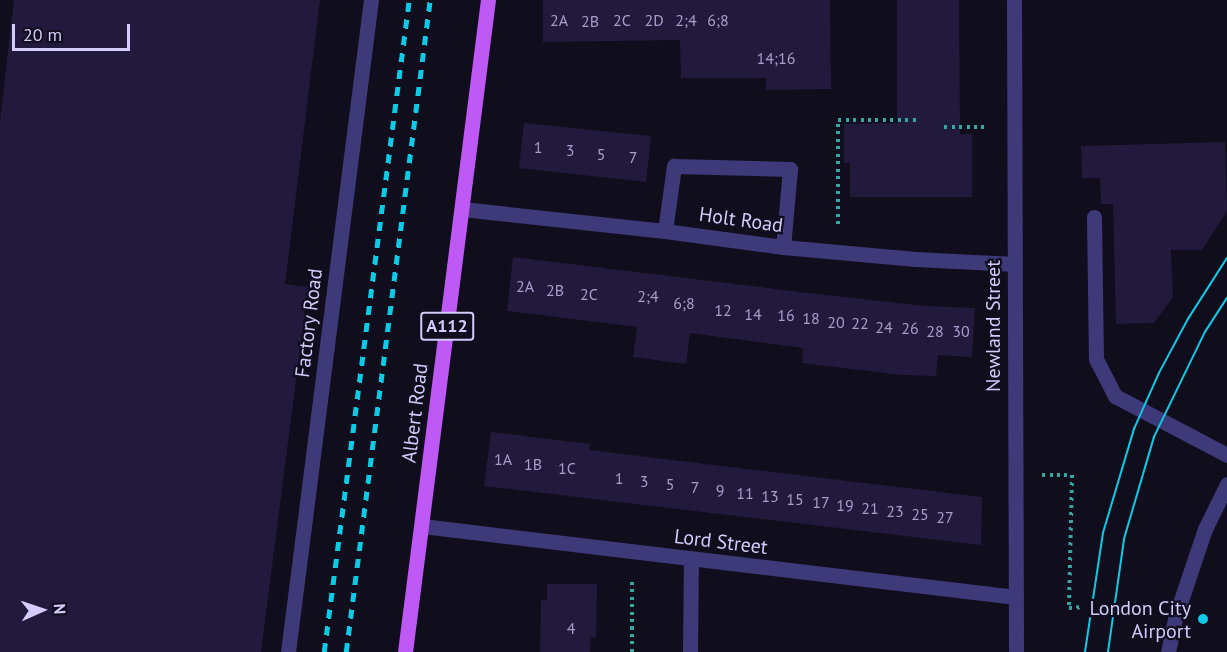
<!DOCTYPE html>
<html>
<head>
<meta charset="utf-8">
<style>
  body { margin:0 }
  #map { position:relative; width:1227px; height:652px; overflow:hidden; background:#100d1c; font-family:"PT Sans",sans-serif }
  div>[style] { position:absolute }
  .building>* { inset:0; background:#221a3c }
  .path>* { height:4px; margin-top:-2px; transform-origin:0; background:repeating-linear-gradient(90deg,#34a7a3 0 3px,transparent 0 7.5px) }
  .service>* { height:15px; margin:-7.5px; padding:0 7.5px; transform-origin:7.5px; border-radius:7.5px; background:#3e3a79 }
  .minor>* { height:15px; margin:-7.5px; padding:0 7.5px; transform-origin:7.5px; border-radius:7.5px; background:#3e3a79 }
  .tertiary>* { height:15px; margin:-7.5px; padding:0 7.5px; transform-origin:7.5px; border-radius:7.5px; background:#3e3a79 }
  .primary>* { height:15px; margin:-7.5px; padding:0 7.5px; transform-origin:7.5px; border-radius:7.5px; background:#be59f5 }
  .tram>* { height:1.5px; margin:-0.75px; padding:0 0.75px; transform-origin:0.75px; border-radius:0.75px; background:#0dcbe6 }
  .rail>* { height:4.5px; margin-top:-2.25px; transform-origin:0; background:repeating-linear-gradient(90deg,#0dcbe6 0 9px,transparent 0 17px) }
  .dots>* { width:16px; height:16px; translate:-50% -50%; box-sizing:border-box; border:3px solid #100d1c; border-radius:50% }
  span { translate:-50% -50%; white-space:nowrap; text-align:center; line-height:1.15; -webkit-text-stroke:4.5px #100d1c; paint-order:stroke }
  .number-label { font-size:16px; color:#a69fcc }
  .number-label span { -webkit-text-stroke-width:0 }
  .shield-label span { padding:2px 4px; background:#100d1c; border:2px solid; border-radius:4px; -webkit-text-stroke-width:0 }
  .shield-label { font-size:18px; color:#d2cbfc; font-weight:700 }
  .street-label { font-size:20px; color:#d2cbfc }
  .poi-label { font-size:20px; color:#d2cbfc }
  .right { translate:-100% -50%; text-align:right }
  .north { position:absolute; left:12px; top:580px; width:60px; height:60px; -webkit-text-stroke:4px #100d1c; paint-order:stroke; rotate:87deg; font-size:16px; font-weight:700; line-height:24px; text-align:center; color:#d2cbfc }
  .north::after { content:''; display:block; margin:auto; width:21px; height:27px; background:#d2cbfc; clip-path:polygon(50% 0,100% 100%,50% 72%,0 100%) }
  .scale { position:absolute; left:12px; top:24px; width:118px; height:27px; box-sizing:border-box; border:3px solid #d2cbfc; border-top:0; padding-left:8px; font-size:18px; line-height:21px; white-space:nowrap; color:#d2cbfc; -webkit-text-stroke:4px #100d1c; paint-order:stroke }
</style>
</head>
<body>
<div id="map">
  <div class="building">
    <i style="clip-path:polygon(14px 0,320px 0,285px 284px,308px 287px,261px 652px,0 652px,0 122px)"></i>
    <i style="clip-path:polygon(543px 0,830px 0,831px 89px,766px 90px,766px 78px,681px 78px,680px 40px,543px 42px)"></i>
    <i style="clip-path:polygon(897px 0,959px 0,960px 134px,972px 134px,972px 197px,850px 197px,850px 163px,844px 163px,844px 124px,897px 123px)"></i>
    <i style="clip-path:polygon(524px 123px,651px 136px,646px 182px,519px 168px)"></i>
    <i style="clip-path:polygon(1225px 142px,1227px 211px,1202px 250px,1171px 250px,1173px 297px,1154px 323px,1116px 324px,1113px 204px,1101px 204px,1100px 178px,1082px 178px,1081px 146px)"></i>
    <i style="clip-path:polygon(513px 257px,800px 292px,924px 306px,975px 308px,972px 357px,938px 355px,936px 376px,901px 375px,802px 363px,803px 348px,690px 333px,686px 364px,633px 357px,637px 327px,507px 311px)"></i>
    <i style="clip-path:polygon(491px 432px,590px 444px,589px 450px,982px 497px,981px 545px,484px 486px)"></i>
    <i style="clip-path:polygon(547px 584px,597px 584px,596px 638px,591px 637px,590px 652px,540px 652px,541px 600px,547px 600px)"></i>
  </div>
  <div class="path">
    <i style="left:944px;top:127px;width:44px"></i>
    <i style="left:838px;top:224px;width:104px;rotate:-90deg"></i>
    <i style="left:838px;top:120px;width:80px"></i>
    <i style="left:1042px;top:475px;width:30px"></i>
    <i style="left:1072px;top:475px;width:133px;rotate:91.3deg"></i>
    <i style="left:1069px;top:608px;width:15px;rotate:-4deg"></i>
    <i style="left:632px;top:652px;width:74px;rotate:-90deg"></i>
  </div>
  <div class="service">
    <i style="left:1094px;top:217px;width:142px;rotate:89.2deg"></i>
    <i style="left:1096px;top:359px;width:42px;rotate:62.8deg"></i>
    <i style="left:1115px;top:396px;width:127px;rotate:27.8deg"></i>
    <i style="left:665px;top:231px;width:66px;rotate:-82.1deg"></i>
    <i style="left:674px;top:166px;width:116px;rotate:1.5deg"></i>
    <i style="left:790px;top:169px;width:78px;rotate:95.1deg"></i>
  </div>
  <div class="minor">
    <i style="left:1014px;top:0;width:652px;rotate:89.82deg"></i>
    <i style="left:462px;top:209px;width:204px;rotate:6.2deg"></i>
    <i style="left:665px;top:231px;width:119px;rotate:7.7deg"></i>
    <i style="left:783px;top:247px;width:133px;rotate:5.2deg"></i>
    <i style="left:915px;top:259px;width:100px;rotate:2.9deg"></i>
    <i style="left:422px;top:526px;width:598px;rotate:6.82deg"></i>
    <i style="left:690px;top:652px;width:92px;rotate:-89.4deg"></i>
    <i style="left:1168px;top:652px;width:38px;rotate:-78deg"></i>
    <i style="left:1176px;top:615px;width:91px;rotate:-71.4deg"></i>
    <i style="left:1205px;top:529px;width:50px;rotate:-63.9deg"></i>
  </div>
  <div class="tertiary">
    <i style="left:288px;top:652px;width:657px;rotate:-82.75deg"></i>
  </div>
  <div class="primary">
    <i style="left:405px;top:652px;width:657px;rotate:-82.75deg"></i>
  </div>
  <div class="tram">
    <i style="left:1085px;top:652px;width:120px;rotate:-81.4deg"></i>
    <i style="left:1103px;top:533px;width:109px;rotate:-73.4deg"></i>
    <i style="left:1134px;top:429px;width:61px;rotate:-65.9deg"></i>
    <i style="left:1159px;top:373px;width:61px;rotate:-61.8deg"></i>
    <i style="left:1188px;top:319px;width:72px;rotate:-57.4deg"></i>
    <i style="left:1108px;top:652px;width:114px;rotate:-81.9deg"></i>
    <i style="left:1124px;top:539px;width:106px;rotate:-73.6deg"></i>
    <i style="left:1154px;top:437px;width:117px;rotate:-64.1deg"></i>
    <i style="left:1205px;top:332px;width:40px;rotate:-57.1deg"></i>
  </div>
  <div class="rail">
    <i style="left:324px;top:652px;width:658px;rotate:-82.57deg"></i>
    <i style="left:346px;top:652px;width:657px;rotate:-82.66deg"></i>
  </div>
  <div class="dots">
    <i style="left:1203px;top:619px;background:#0dcbe6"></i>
  </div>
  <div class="number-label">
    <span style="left:559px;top:20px">2A</span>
    <span style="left:622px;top:20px">2C</span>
    <span style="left:654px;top:20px">2D</span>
    <span style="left:686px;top:20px">2;4</span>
    <span style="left:718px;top:20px">6;8</span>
    <span style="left:590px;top:21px">2B</span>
    <span style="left:776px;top:58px">14;16</span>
    <span style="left:538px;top:147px">1</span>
    <span style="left:570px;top:150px">3</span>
    <span style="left:601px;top:154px">5</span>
    <span style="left:633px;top:157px">7</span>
    <span style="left:525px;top:286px">2A</span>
    <span style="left:555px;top:290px">2B</span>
    <span style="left:589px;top:294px">2C</span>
    <span style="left:648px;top:296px">2;4</span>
    <span style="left:684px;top:303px">6;8</span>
    <span style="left:723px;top:310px">12</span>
    <span style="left:753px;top:314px">14</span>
    <span style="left:786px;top:315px">16</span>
    <span style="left:811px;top:318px">18</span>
    <span style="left:836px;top:322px">20</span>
    <span style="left:860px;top:323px">22</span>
    <span style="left:884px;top:327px">24</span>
    <span style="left:910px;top:328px">26</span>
    <span style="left:935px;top:331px">28</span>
    <span style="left:961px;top:331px">30</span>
    <span style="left:503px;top:459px">1A</span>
    <span style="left:533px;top:464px">1B</span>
    <span style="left:567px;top:468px">1C</span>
    <span style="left:619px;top:478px">1</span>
    <span style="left:644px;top:481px">3</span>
    <span style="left:670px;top:484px">5</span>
    <span style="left:695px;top:487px">7</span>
    <span style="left:720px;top:490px">9</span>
    <span style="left:745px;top:493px">11</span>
    <span style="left:770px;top:496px">13</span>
    <span style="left:795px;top:499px">15</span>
    <span style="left:821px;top:502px">17</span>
    <span style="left:845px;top:505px">19</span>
    <span style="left:870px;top:508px">21</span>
    <span style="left:895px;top:511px">23</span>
    <span style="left:920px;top:514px">25</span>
    <span style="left:945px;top:517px">27</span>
    <span style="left:571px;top:628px">4</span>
  </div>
  <div class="shield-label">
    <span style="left:447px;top:326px">A112</span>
  </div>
  <div class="street-label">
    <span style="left:741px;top:220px;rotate:8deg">Holt Road</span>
    <span style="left:309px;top:323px;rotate:-83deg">Factory Road</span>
    <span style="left:993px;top:326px;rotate:-90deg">Newland Street</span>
    <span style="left:415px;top:413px;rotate:-83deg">Albert Road</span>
    <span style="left:721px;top:542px;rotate:7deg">Lord Street</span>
  </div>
  <div class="poi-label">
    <span class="right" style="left:1191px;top:620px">London City<br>Airport</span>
  </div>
  <div class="north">N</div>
  <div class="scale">20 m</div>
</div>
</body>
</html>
